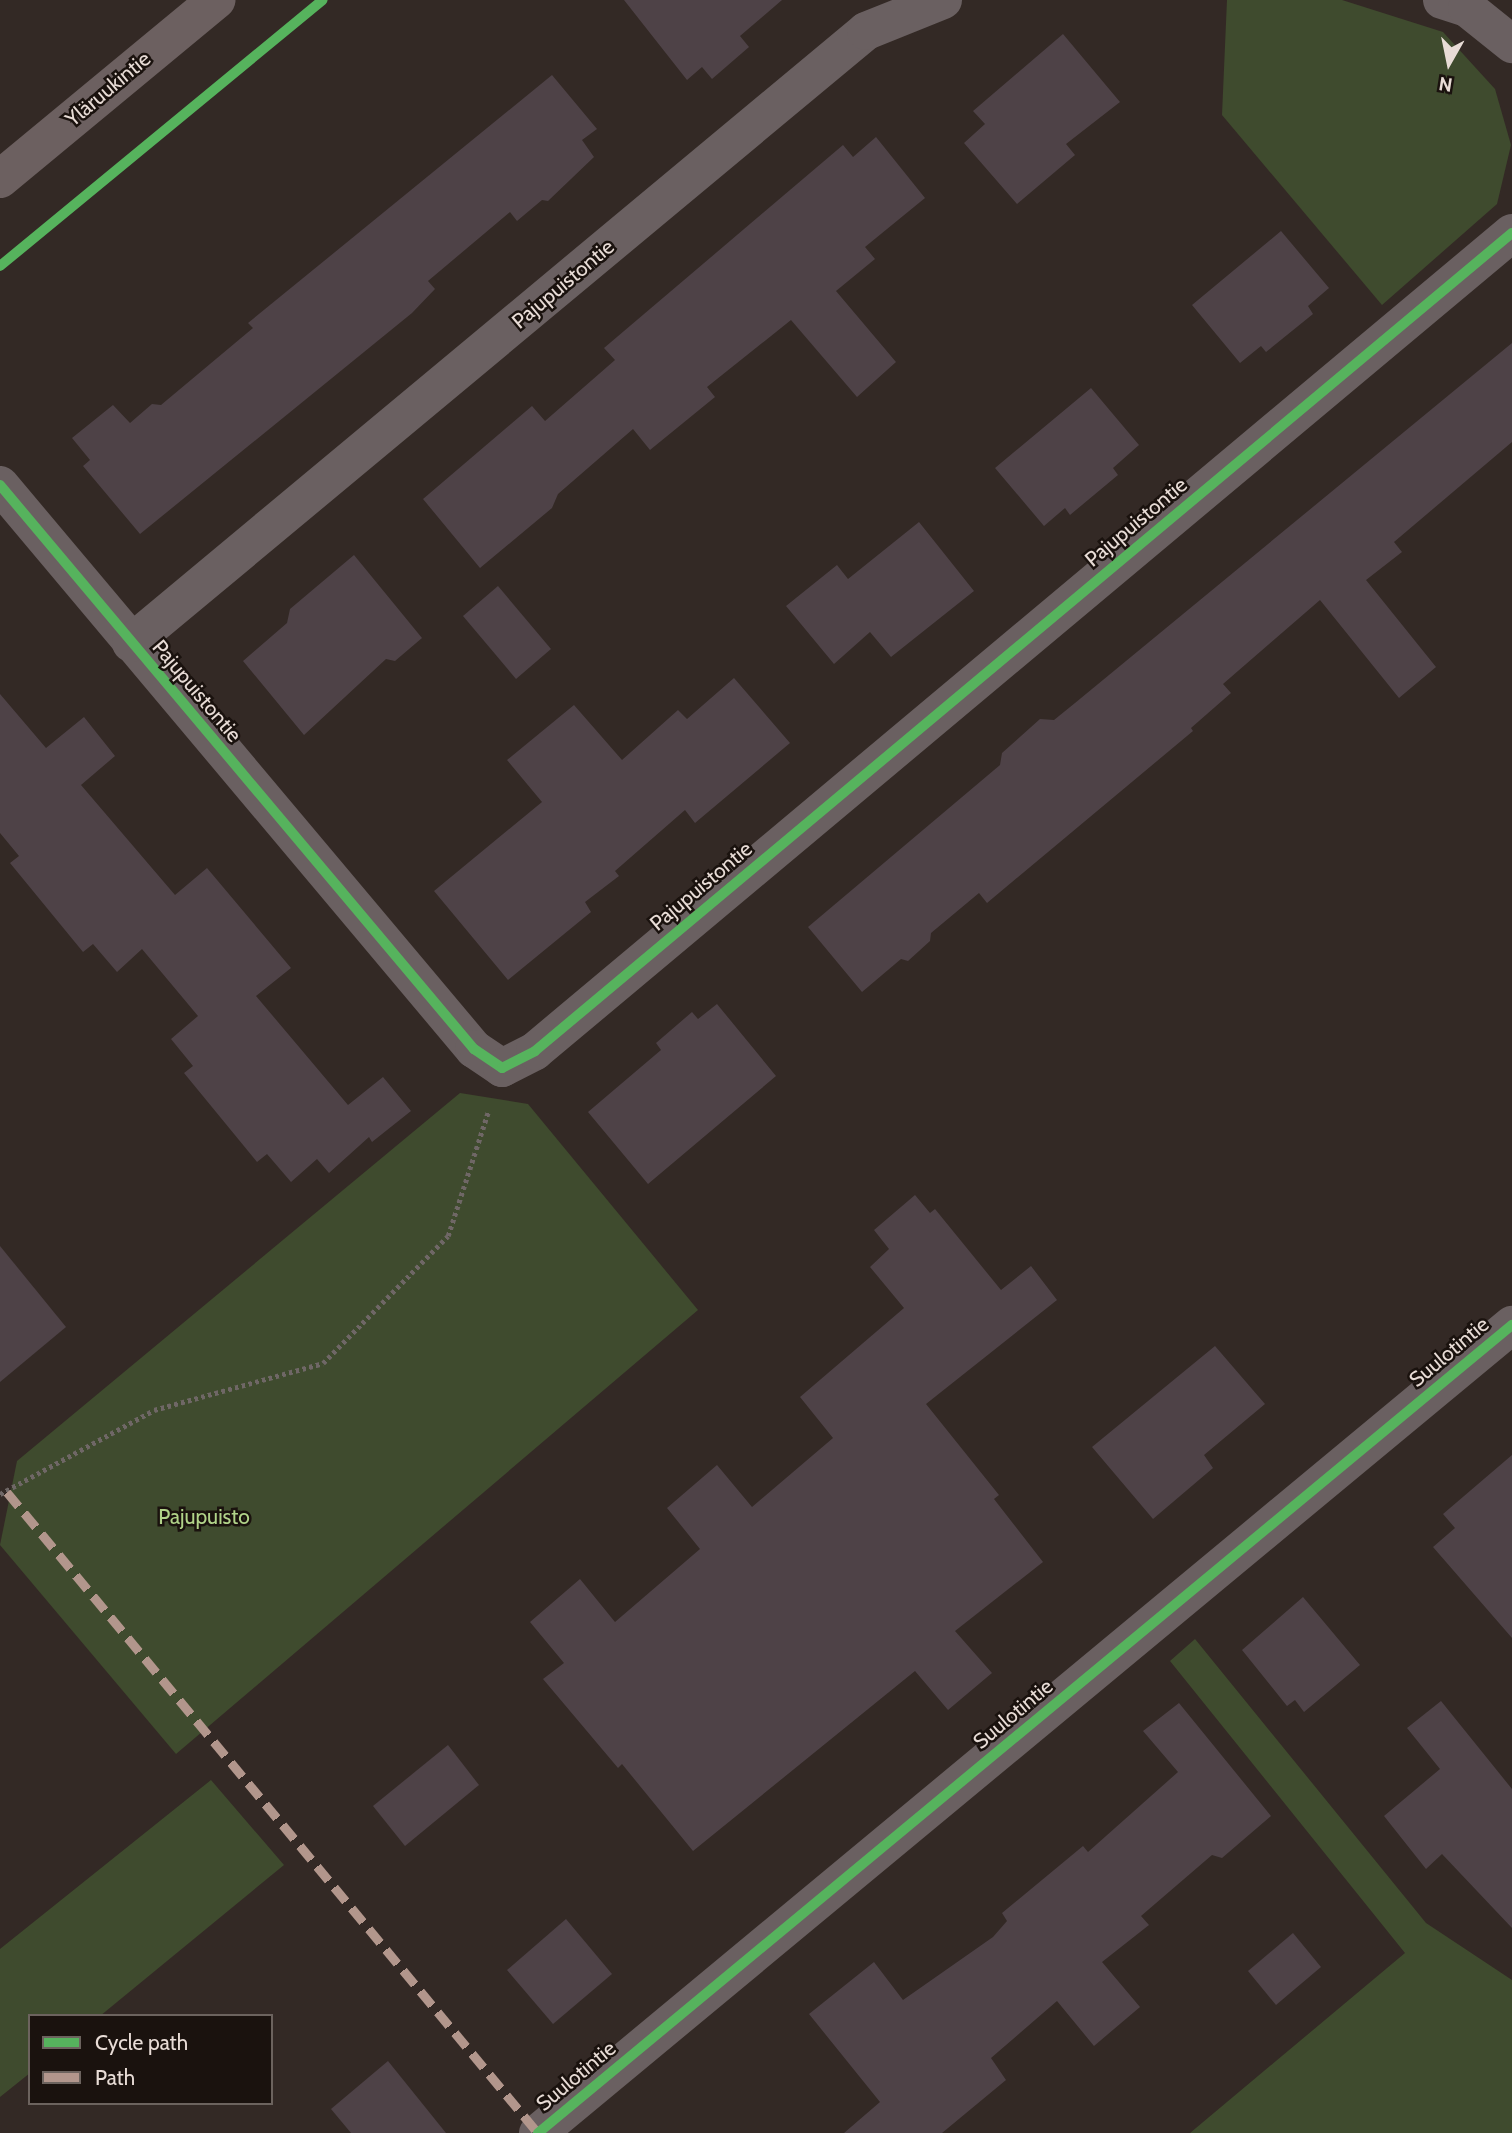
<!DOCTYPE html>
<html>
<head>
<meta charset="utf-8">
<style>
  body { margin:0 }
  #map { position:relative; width:1512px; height:2133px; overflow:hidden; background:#332925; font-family:Cabin,sans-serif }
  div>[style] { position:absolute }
  .green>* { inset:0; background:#3f4b2e }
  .building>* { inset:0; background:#4e4247 }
  .path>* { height:4.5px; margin-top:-2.25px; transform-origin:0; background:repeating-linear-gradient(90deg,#6f6766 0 3.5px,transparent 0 7px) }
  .minor>* { height:38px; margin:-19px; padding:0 19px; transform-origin:19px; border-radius:19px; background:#6a6061 }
  .major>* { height:38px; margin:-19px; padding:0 19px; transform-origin:19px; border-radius:19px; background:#6c6060 }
  .quiet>* { height:9px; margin-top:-4.5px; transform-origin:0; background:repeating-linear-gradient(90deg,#b2968c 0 18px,transparent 0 27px) }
  .cycleway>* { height:10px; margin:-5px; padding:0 5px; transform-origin:5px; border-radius:5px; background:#56b35d }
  span { translate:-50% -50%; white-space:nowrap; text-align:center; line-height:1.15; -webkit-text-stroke:5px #1a120e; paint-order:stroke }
  .street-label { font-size:21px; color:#e8dcd6 }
  .park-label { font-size:21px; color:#b1d389 }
  .legend { position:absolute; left:28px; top:2014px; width:245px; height:91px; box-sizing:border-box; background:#1a120e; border:2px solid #6c635e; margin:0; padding:9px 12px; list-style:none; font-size:21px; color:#e8dcd6 }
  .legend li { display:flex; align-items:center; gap:14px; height:35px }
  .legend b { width:35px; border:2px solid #6c635e }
  .north { position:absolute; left:1414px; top:28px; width:70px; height:70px; -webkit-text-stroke:5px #1a120e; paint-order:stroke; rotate:189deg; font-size:19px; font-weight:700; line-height:28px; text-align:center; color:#e8dcd6 }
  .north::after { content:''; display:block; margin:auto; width:24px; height:32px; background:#e8dcd6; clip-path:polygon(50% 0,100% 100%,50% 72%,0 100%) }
</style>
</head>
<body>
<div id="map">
  <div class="green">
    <i style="clip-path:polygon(1227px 0,1342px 0,1443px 32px,1495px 89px,1511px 145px,1497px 204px,1382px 305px,1222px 115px)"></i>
    <i style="clip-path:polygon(460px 1093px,528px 1104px,698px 1310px,176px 1754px,0 1545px,17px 1461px)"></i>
    <i style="clip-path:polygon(1195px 1639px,1426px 1923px,1512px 1980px,1512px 2133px,1190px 2133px,1405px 1953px,1170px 1661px)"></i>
    <i style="clip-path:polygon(211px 1780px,284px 1865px,100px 2016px,30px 2016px,30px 2073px,0 2097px,0 1949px)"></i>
  </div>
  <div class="building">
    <i style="clip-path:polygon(624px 0,782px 0,740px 36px,749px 47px,712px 79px,702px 67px,687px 80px)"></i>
    <i style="clip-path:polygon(1063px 34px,1120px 102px,1066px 144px,1075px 155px,1017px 204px,964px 143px,985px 124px,973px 111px)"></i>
    <i style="clip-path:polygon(552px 75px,597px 129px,582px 140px,594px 157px,548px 201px,542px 200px,517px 221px,510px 212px,428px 281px,435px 289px,412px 313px,140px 534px,83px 466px,90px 460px,72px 438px,113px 405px,130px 423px,152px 404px,161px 405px,253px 328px,248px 323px)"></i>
    <i style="clip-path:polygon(876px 137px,925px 198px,865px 247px,875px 259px,836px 291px,896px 362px,857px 397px,791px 320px,707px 387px,715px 397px,650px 450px,633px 429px,558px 494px,552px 508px,480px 568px,423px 499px,532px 406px,545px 421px,615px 360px,604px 348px,843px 145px,853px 157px)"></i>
    <i style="clip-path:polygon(1281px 231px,1329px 288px,1308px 306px,1313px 314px,1266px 352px,1261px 346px,1240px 363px,1192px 305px)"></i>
    <i style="clip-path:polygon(1512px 343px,1512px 442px,1394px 542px,1402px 552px,1366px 580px,1436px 667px,1399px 698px,1320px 600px,1223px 684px,1231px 693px,1191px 728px,1193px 731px,987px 903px,979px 893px,931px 933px,930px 941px,908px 961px,901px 959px,862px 992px,808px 927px,1000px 765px,1002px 753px,1040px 719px,1054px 720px,1075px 703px)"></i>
    <i style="clip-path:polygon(1091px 388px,1139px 445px,1113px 468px,1118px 475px,1070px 515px,1065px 508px,1044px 526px,995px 468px)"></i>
    <i style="clip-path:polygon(919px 522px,974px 591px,891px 657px,870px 632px,834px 664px,786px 606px,837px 565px,848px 579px)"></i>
    <i style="clip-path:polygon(354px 555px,422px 638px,395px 661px,386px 659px,304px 735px,243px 661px,287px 623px,290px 609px)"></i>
    <i style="clip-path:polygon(498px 586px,551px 649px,516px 679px,463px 616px)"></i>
    <i style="clip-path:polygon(734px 678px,790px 743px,695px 823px,685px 810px,615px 871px,619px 876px,585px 902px,591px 912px,508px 980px,434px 891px,542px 802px,507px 760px,574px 705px,622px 760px,678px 710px,687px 719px)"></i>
    <i style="clip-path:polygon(0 694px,46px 748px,84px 717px,115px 756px,81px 785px,175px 895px,207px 868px,291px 968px,256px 996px,348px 1105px,383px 1077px,411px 1111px,372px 1142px,369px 1137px,329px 1173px,317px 1159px,291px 1182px,267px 1154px,257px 1162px,184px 1073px,193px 1066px,171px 1039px,198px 1016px,142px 949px,117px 972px,93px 944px,83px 952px,10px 863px,19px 856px,0 833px)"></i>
    <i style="clip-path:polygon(717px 1004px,776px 1076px,648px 1184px,588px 1112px,661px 1050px,656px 1043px,692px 1012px,698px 1019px)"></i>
    <i style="clip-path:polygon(915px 1195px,930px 1213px,935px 1209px,1001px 1290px,1031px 1266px,1057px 1300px,926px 1404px,999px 1495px,994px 1499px,1043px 1562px,955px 1631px,992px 1673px,948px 1710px,915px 1671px,693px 1851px,622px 1764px,618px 1768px,543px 1679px,564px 1663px,530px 1622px,580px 1579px,615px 1622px,700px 1549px,667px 1508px,717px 1465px,752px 1507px,833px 1438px,800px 1397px,904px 1308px,870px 1267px,889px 1249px,874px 1230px)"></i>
    <i style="clip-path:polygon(0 1246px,66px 1327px,0 1382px)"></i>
    <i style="clip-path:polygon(1215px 1346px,1265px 1404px,1204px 1455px,1213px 1468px,1153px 1519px,1092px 1447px)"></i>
    <i style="clip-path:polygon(1512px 1455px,1512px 1638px,1433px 1547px,1455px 1528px,1443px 1514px)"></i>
    <i style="clip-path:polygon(1303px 1597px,1360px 1665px,1304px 1712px,1295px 1700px,1287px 1706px,1242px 1650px)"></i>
    <i style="clip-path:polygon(1441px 1701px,1512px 1789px,1512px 1928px,1442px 1854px,1426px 1869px,1384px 1816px,1440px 1769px,1407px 1728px)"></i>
    <i style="clip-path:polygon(1179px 1703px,1271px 1816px,1222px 1858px,1212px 1855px,1141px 1916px,1149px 1925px,1102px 1962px,1140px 2007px,1094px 2046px,1057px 2001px,991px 2058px,1006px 2080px,942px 2133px,844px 2133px,880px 2102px,809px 2014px,874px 1962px,903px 2000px,993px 1937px,1007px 1921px,1002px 1913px,1083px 1846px,1088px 1852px,1178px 1772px,1143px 1731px)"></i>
    <i style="clip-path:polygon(448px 1745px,479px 1785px,405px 1846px,373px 1806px)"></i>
    <i style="clip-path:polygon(566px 1919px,612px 1974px,553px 2024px,507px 1970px)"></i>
    <i style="clip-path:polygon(1293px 1933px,1321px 1967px,1276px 2005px,1248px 1971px)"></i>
    <i style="clip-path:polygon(388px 2061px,446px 2133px,351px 2133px,331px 2109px)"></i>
  </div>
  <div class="path">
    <i style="left:0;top:1494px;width:175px;rotate:-28.6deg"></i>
    <i style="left:154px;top:1410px;width:175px;rotate:-15.5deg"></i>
    <i style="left:323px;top:1363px;width:178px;rotate:-45.5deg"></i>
    <i style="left:448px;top:1236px;width:130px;rotate:-72.1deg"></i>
  </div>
  <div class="minor">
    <i style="left:1442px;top:0;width:26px;rotate:18deg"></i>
    <i style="left:1467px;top:8px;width:58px;rotate:38.7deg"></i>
    <i style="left:0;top:485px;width:737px;rotate:49.96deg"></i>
    <i style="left:474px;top:1049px;width:34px;rotate:34deg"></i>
    <i style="left:502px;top:1068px;width:37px;rotate:-27deg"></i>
    <i style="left:535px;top:1051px;width:1274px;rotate:-39.94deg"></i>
    <i style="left:131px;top:643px;width:956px;rotate:-39.78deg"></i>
    <i style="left:866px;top:31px;width:83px;rotate:-21.9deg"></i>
    <i style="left:538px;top:2133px;width:1266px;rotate:-39.68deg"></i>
  </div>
  <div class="major">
    <i style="left:0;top:179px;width:281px;rotate:-39.6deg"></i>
  </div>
  <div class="quiet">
    <i style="left:7px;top:1492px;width:832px;rotate:50.36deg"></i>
  </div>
  <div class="cycleway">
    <i style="left:0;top:266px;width:418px;rotate:-39.5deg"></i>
    <i style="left:0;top:485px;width:737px;rotate:49.96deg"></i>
    <i style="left:474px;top:1049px;width:34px;rotate:34deg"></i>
    <i style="left:502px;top:1068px;width:37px;rotate:-27deg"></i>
    <i style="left:535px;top:1051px;width:1274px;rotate:-39.94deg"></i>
    <i style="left:538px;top:2133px;width:1266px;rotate:-39.68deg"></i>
  </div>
  <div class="street-label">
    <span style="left:108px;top:89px;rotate:-40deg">Yläruukintie</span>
    <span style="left:563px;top:284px;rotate:-40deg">Pajupuistontie</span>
    <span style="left:1136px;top:522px;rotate:-40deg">Pajupuistontie</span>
    <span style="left:197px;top:691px;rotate:50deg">Pajupuistontie</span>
    <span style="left:701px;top:886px;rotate:-40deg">Pajupuistontie</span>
    <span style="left:1449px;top:1352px;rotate:-40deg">Suulotintie</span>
    <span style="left:1013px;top:1714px;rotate:-40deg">Suulotintie</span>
    <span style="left:576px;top:2076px;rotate:-40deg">Suulotintie</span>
  </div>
  <div class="park-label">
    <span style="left:204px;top:1517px">Pajupuisto</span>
  </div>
  <ul class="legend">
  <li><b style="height:9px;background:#56b35d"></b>Cycle path</li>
  <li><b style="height:9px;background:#b2968c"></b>Path</li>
  </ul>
  <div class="north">N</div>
</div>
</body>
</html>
